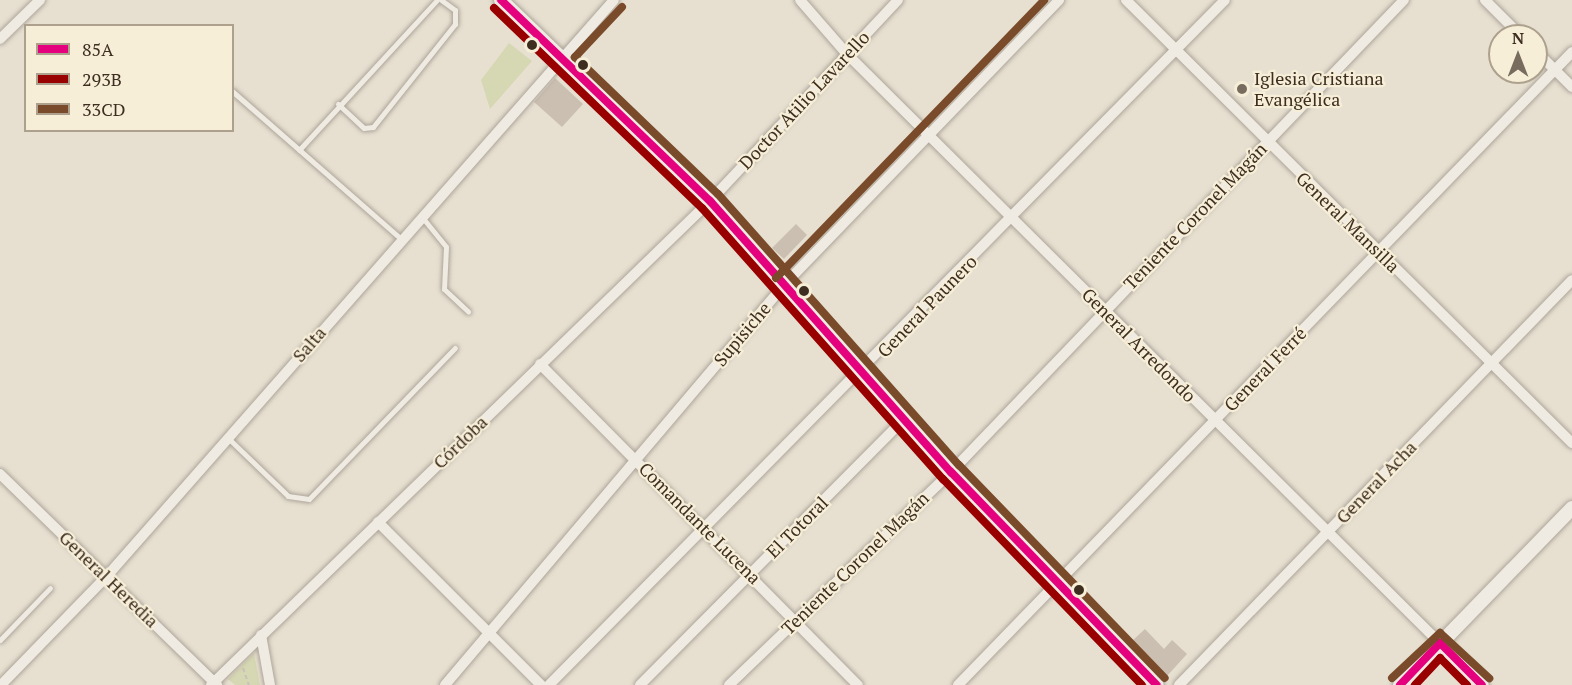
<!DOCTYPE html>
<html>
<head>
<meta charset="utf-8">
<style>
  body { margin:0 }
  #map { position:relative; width:1572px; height:685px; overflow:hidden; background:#e7e0d1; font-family:"PT Serif",serif }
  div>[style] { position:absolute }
  .green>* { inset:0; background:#d6d7b3 }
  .building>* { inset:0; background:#cbbfb2 }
  .path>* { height:2px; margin-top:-1px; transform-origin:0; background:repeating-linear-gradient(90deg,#c8c2b9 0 4.5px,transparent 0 7.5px) }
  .roads { filter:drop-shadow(0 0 2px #ada599) drop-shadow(0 0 2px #ada599) }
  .lane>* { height:5px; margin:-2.5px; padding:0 2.5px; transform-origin:2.5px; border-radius:2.5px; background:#efebe3 }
  .street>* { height:10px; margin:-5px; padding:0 5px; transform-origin:5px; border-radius:5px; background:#efebe3 }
  .secondary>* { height:14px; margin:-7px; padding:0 7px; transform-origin:7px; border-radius:7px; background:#efebe3 }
  .bus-1>* { height:8px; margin:-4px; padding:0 4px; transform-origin:4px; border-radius:4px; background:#e5007d }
  .bus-2>* { height:8px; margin:-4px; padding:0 4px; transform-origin:4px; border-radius:4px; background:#990100 }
  .bus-3>* { height:8px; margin:-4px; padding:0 4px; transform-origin:4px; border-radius:4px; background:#7a4b2a }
  .dots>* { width:16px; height:16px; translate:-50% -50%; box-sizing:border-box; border:3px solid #f7eed8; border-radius:50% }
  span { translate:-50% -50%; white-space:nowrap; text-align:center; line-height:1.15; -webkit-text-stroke:4.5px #f7eed8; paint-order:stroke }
  .poi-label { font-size:18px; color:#3d2e20 }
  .left { translate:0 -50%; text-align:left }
  .street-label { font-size:18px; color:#3d2e20 }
  .legend { position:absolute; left:24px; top:24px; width:210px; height:108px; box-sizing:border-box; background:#f7eed8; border:2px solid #ada18e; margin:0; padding:8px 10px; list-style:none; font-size:18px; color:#3d2e20 }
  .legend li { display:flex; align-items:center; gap:12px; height:30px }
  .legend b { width:30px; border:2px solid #ada18e }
  .north { position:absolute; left:1488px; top:24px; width:60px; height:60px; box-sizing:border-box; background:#f7eed8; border:2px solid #ada18e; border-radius:50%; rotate:0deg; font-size:16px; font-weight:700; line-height:24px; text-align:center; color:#3d2e20 }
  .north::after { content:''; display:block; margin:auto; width:21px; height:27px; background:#786c5e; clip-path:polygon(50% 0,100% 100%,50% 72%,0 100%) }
</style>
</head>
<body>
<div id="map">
  <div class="green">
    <i style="clip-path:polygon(509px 43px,532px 61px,490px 109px,481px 80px)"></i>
    <i style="clip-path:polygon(254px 653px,260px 685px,235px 685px,228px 679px)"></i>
  </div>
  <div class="building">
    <i style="clip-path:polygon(555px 78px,583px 104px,562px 127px,534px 102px)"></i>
    <i style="clip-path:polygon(796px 224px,807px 235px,784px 259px,772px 248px)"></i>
    <i style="clip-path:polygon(1145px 629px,1164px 649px,1172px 640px,1187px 654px,1167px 676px,1132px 641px)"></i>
  </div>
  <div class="path">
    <i style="left:243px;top:668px;width:18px;rotate:71deg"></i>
  </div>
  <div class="roads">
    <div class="lane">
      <i style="left:232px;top:91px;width:225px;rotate:41.2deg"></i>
      <i style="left:338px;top:104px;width:35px;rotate:43deg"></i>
      <i style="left:364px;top:128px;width:9px;rotate:-6deg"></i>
      <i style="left:373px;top:127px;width:132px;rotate:-51.5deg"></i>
      <i style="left:455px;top:24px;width:14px;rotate:-90deg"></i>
      <i style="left:455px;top:10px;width:17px;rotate:-144deg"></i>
      <i style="left:299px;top:150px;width:204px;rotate:-47.4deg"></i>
      <i style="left:422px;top:217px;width:38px;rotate:51deg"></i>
      <i style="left:446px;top:247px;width:42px;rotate:92.7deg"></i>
      <i style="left:444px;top:289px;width:33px;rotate:43deg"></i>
      <i style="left:228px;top:438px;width:83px;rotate:44deg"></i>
      <i style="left:288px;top:496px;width:21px;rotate:8deg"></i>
      <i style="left:309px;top:499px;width:210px;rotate:-46deg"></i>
      <i style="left:0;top:640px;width:72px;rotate:-46.1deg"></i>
    </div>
    <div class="street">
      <i style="left:800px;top:0;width:72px;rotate:49deg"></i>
      <i style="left:847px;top:54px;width:836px;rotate:44.81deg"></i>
      <i style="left:1126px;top:0;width:629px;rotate:44.81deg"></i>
      <i style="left:1485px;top:0;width:51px;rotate:45deg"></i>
      <i style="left:0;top:39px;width:56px;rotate:-44.3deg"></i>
      <i style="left:1536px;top:51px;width:51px;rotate:45deg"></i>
      <i style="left:540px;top:364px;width:452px;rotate:45.3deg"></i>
      <i style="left:0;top:474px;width:303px;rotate:44.2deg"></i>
      <i style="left:378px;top:522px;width:231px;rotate:45deg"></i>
      <i style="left:261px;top:635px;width:51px;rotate:79.8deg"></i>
      <i style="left:1px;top:685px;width:152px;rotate:-45.8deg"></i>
      <i style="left:107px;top:576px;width:767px;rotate:-48.65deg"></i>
      <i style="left:211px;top:685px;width:695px;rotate:-44.13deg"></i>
      <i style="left:710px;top:201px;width:275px;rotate:-46.9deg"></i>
      <i style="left:445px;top:685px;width:524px;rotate:-49.72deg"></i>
      <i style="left:784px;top:285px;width:396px;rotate:-46deg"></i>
      <i style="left:549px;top:685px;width:962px;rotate:-45.38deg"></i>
      <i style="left:640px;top:685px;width:373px;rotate:-45.2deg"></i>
      <i style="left:729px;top:685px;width:308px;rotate:-43.8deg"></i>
      <i style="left:951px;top:472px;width:654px;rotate:-46.18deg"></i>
      <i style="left:958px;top:685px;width:882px;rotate:-45.87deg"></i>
      <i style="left:1179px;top:685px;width:564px;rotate:-45.86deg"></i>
    </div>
    <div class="secondary">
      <i style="left:501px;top:0;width:290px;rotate:43.9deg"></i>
      <i style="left:710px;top:201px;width:363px;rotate:48.4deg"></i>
      <i style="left:951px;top:472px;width:296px;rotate:46deg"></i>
      <i style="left:1440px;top:643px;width:59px;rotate:45deg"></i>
      <i style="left:1400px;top:685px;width:247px;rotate:-45.8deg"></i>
    </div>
  </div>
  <div class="bus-1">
    <i style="left:501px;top:0;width:290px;rotate:43.9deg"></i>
    <i style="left:710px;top:201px;width:363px;rotate:48.4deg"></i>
    <i style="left:951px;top:472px;width:296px;rotate:46deg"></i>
    <i style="left:1400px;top:685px;width:58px;rotate:-46.4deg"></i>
    <i style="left:1440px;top:643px;width:59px;rotate:45deg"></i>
  </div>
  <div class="bus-2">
    <i style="left:494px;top:8px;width:289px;rotate:43.9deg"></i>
    <i style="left:702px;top:208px;width:363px;rotate:48.4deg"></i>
    <i style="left:943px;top:479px;width:286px;rotate:46deg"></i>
    <i style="left:1415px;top:685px;width:37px;rotate:-47deg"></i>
    <i style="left:1440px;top:658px;width:38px;rotate:45deg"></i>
  </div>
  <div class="bus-3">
    <i style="left:622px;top:7px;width:69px;rotate:133.2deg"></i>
    <i style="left:575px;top:57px;width:198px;rotate:43.8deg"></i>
    <i style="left:718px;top:194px;width:363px;rotate:48.4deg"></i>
    <i style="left:959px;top:465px;width:296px;rotate:46deg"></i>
    <i style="left:776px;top:278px;width:386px;rotate:-46deg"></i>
    <i style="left:1392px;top:678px;width:66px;rotate:-43.2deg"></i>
    <i style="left:1440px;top:633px;width:67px;rotate:42.6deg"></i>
  </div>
  <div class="dots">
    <i style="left:532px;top:45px;background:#3d2e20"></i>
    <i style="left:583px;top:65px;background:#3d2e20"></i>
    <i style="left:1242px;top:89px;background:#786c5e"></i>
    <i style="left:804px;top:291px;background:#3d2e20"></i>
    <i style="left:1079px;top:590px;background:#3d2e20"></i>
  </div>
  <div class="poi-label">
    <span class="left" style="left:1254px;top:89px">Iglesia Cristiana<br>Evangélica</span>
  </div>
  <div class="street-label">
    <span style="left:804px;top:100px;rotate:-47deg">Doctor Atilio Lavarello</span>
    <span style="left:1195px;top:216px;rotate:-46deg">Teniente Coronel Magán</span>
    <span style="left:1348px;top:222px;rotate:44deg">General Mansilla</span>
    <span style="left:927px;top:306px;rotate:-46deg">General Paunero</span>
    <span style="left:742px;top:334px;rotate:-50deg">Supisiche</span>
    <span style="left:309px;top:344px;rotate:-49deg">Salta</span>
    <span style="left:1139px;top:345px;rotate:45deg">General Arredondo</span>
    <span style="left:1265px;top:369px;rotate:-46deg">General Ferré</span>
    <span style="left:460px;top:442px;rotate:-44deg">Córdoba</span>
    <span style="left:1376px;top:482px;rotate:-46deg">General Acha</span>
    <span style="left:700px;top:523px;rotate:45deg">Comandante Lucena</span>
    <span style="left:797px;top:527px;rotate:-45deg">El Totoral</span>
    <span style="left:855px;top:563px;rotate:-44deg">Teniente Coronel Magán</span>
    <span style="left:109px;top:579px;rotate:44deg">General Heredia</span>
  </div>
  <ul class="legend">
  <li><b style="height:8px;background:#e5007d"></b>85A</li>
  <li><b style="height:8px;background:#990100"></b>293B</li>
  <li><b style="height:8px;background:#7a4b2a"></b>33CD</li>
  </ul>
  <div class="north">N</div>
</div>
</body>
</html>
